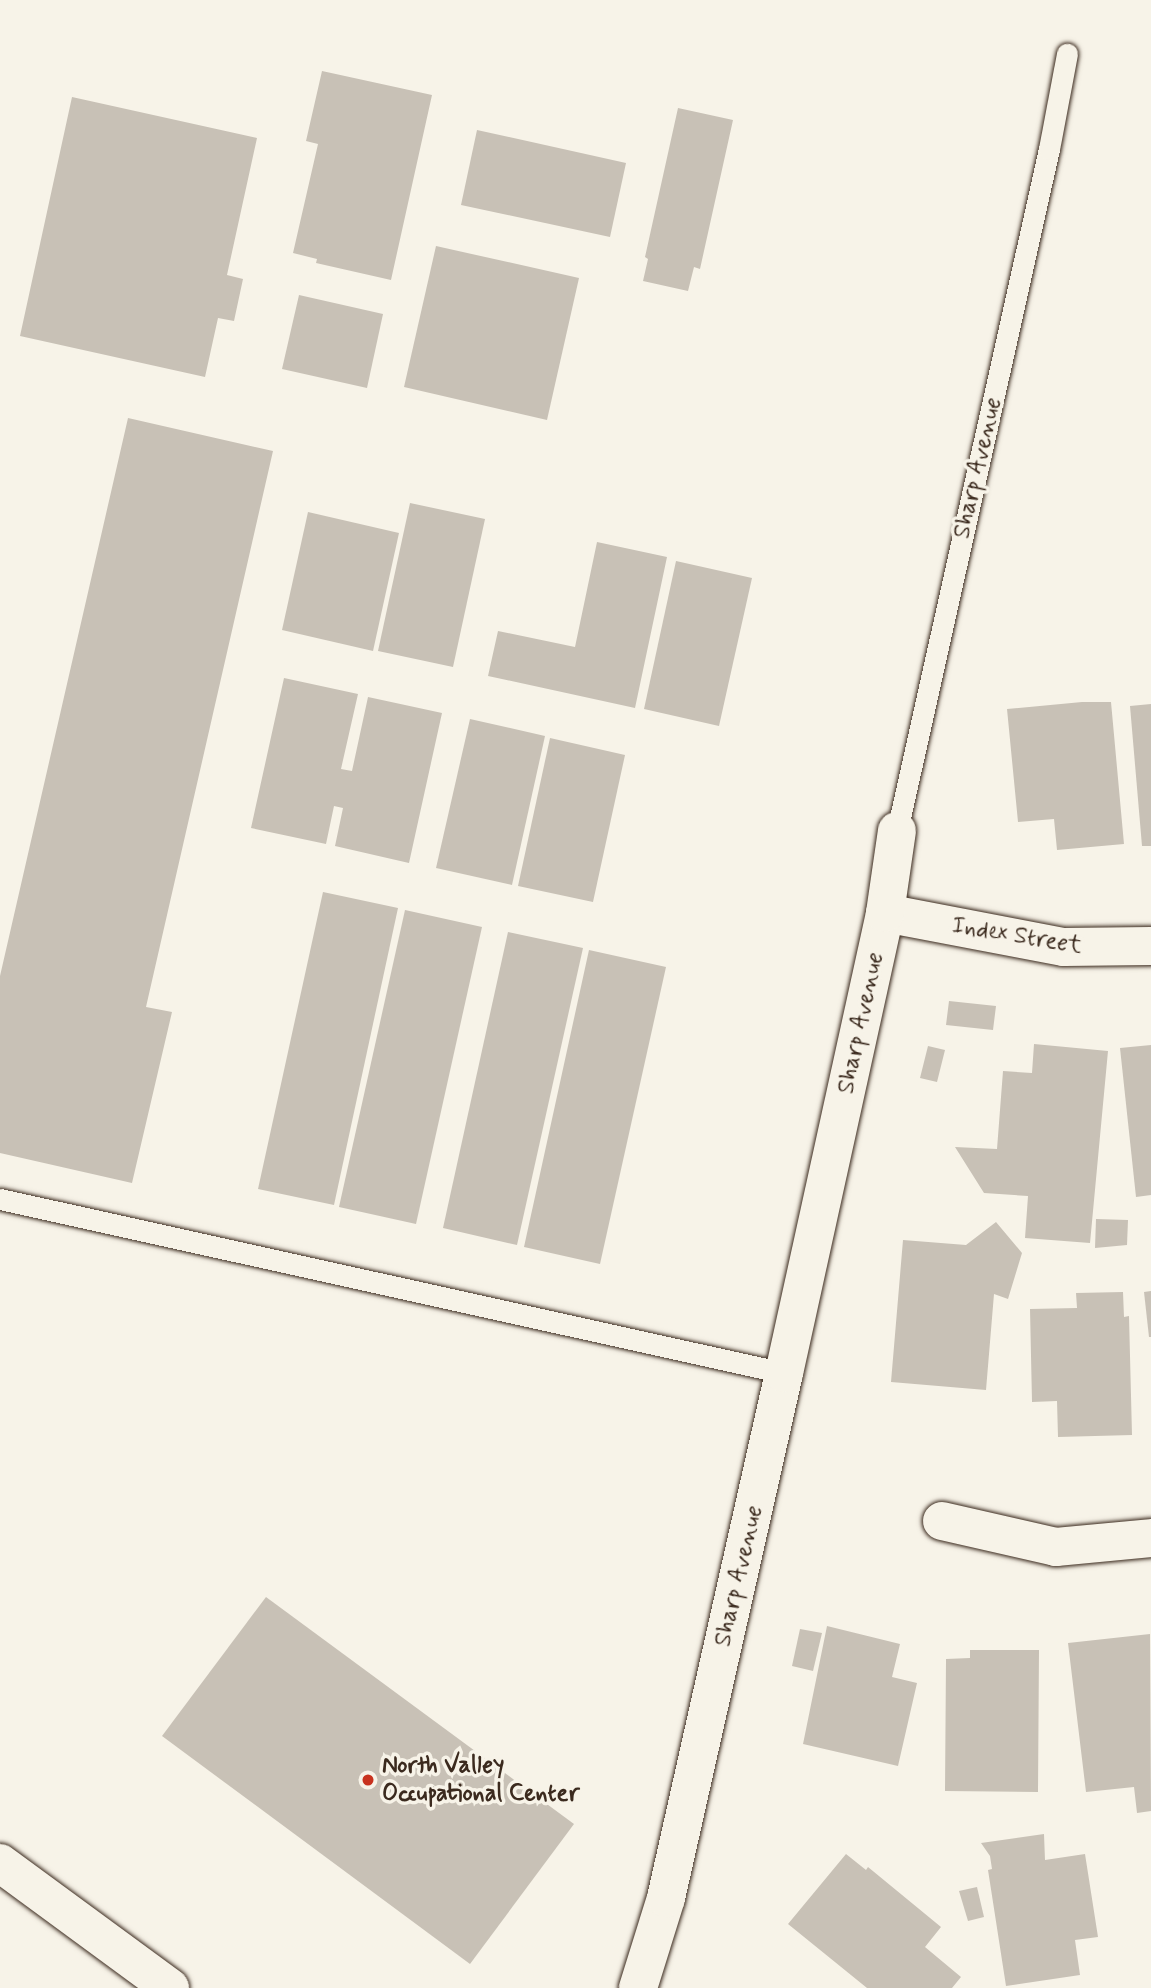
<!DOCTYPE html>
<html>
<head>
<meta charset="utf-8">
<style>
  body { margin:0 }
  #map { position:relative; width:1151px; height:1988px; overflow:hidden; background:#f7f3e8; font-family:Mynerve,sans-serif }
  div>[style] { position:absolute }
  .building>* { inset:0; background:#c8c1b6 }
  .roads { filter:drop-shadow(0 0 2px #3b2a1e) drop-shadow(0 0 2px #3b2a1e) }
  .lane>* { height:21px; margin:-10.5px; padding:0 10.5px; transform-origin:10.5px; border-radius:10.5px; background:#f7f3e8 }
  .street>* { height:38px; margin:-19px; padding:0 19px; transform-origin:19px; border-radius:19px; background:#f7f3e8 }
  .primary>* { height:38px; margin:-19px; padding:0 19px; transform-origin:19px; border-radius:19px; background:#f7f3e8 }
  .dots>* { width:19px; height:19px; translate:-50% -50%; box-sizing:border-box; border:4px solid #f7f3e8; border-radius:50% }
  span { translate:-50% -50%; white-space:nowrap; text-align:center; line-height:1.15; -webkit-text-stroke:7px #f7f3e8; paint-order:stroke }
  .street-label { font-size:24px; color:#3b2a1e }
  .poi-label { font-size:24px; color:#3b2a1e; font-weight:700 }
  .left { translate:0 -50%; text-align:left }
</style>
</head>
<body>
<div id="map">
  <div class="building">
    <i style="clip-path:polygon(322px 71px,432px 95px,391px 280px,316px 263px,317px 259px,293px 253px,318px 144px,306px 141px)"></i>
    <i style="clip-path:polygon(72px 97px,257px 138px,227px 275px,243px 279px,234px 321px,218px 318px,205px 377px,20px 336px)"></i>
    <i style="clip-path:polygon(678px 108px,733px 120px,700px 269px,694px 267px,688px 291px,643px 281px,648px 259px,645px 257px)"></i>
    <i style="clip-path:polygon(477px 130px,626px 163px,610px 237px,461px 205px)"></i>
    <i style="clip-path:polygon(436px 246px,579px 278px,547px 420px,404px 387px)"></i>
    <i style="clip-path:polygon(299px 295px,383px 314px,367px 388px,282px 369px)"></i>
    <i style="clip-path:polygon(128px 418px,273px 451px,146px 1007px,172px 1012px,132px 1183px,0 1153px,0 976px)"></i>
    <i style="clip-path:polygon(410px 503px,485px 519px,453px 667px,378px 651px)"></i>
    <i style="clip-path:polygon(308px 512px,399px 533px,373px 651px,282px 630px)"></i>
    <i style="clip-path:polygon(597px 542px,667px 557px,635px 708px,488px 676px,498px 631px,575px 647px)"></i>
    <i style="clip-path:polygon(676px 561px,752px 578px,719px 726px,644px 709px)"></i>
    <i style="clip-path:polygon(284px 678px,358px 694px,341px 769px,352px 771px,368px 697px,442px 713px,409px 863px,335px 846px,343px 808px,334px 806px,326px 844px,251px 828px)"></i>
    <i style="clip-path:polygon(1082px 702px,1111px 702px,1124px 844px,1057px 850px,1054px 819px,1018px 822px,1007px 709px)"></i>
    <i style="clip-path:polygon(1151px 704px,1151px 846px,1142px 846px,1130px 706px)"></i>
    <i style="clip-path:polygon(470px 719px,545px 736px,512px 885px,436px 868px)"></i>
    <i style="clip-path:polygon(550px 738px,625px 755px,593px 902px,518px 886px)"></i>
    <i style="clip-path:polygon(323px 892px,398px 908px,334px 1205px,258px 1189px)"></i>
    <i style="clip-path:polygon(405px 910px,482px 927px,416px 1224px,339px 1207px)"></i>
    <i style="clip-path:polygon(508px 932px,583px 948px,517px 1245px,443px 1228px)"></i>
    <i style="clip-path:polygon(589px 950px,666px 967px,600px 1264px,524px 1247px)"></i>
    <i style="clip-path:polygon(949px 1001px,996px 1006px,993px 1030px,946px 1025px)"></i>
    <i style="clip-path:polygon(1034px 1044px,1108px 1051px,1090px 1243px,1025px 1238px,1028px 1196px,984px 1193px,955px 1147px,997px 1149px,1003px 1071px,1032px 1073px)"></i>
    <i style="clip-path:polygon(1151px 1045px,1151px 1195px,1136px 1197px,1120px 1048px)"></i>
    <i style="clip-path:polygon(928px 1046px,945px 1050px,937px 1082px,920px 1078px)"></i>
    <i style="clip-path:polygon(1096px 1219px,1128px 1220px,1127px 1245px,1095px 1248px)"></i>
    <i style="clip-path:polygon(996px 1222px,1022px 1253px,1008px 1299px,994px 1294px,986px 1390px,891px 1382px,903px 1240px,966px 1245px)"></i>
    <i style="clip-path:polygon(1151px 1291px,1151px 1337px,1149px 1337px,1144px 1292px)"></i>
    <i style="clip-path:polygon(1123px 1292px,1124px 1317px,1129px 1316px,1132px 1435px,1058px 1437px,1057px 1401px,1032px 1402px,1030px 1309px,1077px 1308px,1076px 1293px)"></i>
    <i style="clip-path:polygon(266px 1597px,574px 1824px,470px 1964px,162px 1736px)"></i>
    <i style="clip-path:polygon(827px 1626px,900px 1644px,892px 1677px,917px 1683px,898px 1766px,803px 1744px)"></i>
    <i style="clip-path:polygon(800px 1629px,822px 1633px,813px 1671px,792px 1666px)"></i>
    <i style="clip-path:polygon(1150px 1634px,1151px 1811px,1137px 1813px,1134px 1787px,1086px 1792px,1068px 1643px)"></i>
    <i style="clip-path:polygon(970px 1650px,1039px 1650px,1038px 1792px,945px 1791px,946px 1659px,970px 1658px)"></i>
    <i style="clip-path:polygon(1044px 1834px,1045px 1860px,1085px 1854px,1098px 1937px,1075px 1940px,1080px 1975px,1006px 1986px,988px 1870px,992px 1869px,990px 1856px,981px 1843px)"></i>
    <i style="clip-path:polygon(846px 1854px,866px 1870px,868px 1867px,941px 1927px,925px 1947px,961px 1977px,952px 1988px,867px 1988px,788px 1924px)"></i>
    <i style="clip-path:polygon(977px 1887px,984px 1917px,968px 1921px,959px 1891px)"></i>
  </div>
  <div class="roads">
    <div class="lane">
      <i style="left:897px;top:831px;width:699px;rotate:-77.44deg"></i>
      <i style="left:1049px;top:149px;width:97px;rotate:-79.3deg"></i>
      <i style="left:0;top:1199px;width:803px;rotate:12.51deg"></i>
    </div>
    <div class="street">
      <i style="left:885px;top:913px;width:182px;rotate:10.8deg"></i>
      <i style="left:1064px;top:947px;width:87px;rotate:-0.7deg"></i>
      <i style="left:942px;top:1521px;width:117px;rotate:12.8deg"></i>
      <i style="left:1056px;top:1547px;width:95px;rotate:-5.4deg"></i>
      <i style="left:638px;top:1988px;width:94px;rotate:-72.7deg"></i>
      <i style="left:666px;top:1898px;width:538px;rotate:-77.33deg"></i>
      <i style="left:784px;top:1373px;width:471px;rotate:-77.6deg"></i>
      <i style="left:885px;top:913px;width:83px;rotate:-81.7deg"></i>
    </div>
    <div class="primary">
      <i style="left:0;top:1863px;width:211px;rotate:36.3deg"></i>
    </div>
  </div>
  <div class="dots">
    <i style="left:368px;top:1780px;background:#c8321e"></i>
  </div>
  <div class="street-label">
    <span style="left:978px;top:468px;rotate:-77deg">Sharp Avenue</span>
    <span style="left:1017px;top:936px;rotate:9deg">Index Street</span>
    <span style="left:861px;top:1023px;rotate:-78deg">Sharp Avenue</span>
    <span style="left:739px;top:1576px;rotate:-77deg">Sharp Avenue</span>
  </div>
  <div class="poi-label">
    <span class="left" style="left:382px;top:1780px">North Valley<br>Occupational Center</span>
  </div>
</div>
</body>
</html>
